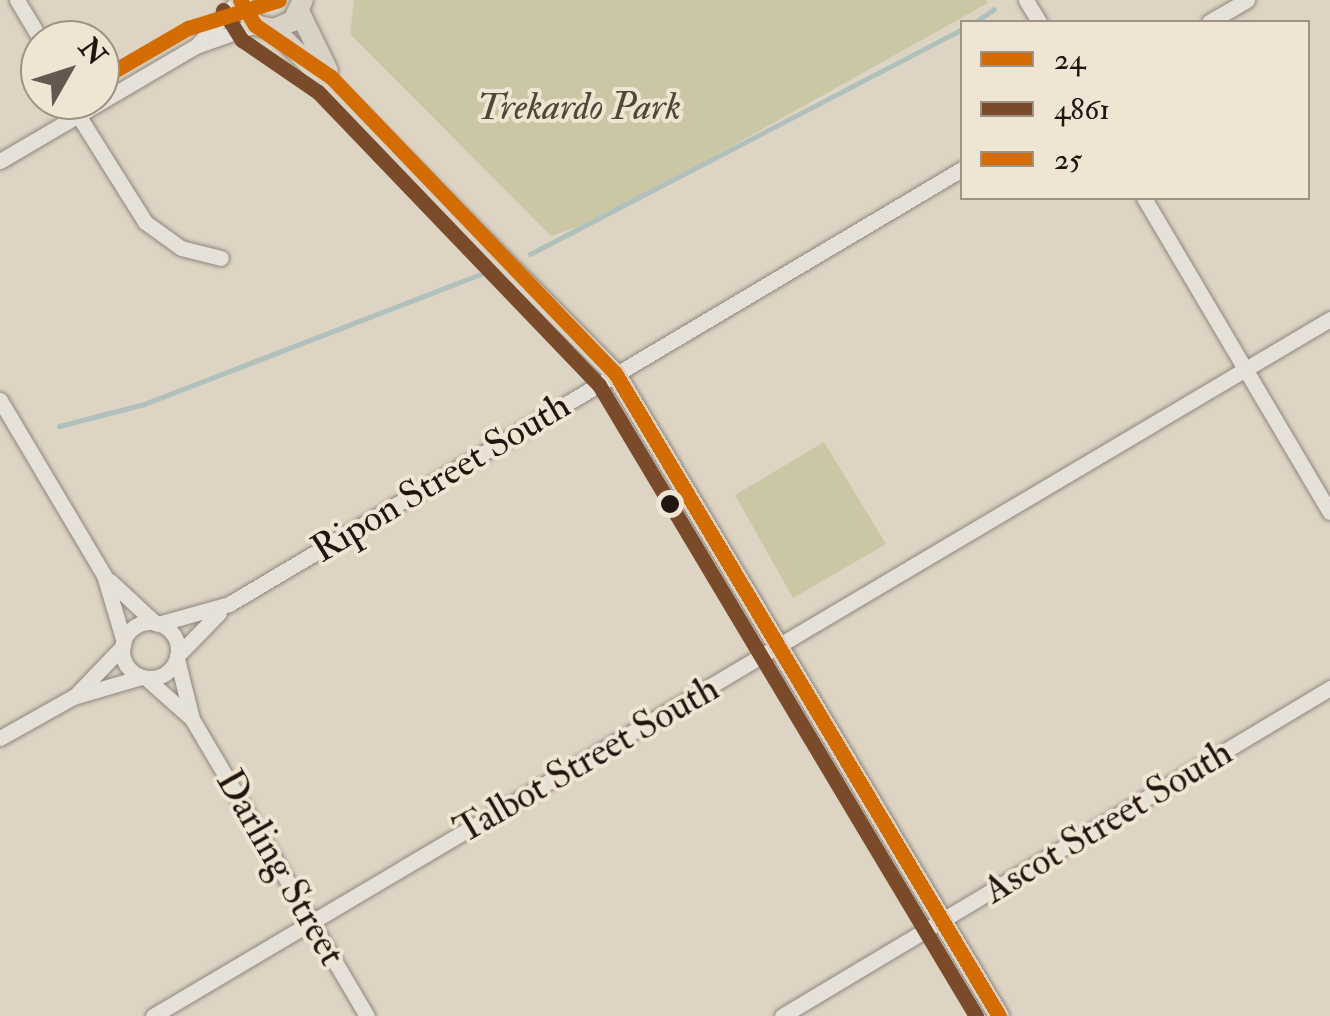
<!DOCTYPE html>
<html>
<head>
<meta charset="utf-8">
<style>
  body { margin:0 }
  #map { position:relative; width:1330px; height:1016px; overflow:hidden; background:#ded4c4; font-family:"IM FELL Double Pica",serif }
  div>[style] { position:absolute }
  .green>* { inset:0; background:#cbc7a5 }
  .stream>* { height:5px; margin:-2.5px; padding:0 2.5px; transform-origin:2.5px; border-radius:2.5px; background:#afc0bd }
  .roads { filter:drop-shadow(0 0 2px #8e867d) drop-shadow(0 0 2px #8e867d) }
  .minor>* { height:15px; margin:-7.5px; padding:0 7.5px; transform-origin:7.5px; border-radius:7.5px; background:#e5e0d8 }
  .minor>.ring { margin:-7.5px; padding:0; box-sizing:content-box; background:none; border:15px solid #e5e0d8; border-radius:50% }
  .major>* { height:20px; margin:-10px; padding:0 10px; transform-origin:10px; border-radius:10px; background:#d9d1c3 }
  .bus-1>* { height:15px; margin:-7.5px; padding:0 7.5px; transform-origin:7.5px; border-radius:7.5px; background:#d36c03 }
  .bus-2>* { height:15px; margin:-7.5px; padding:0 7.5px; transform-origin:7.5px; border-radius:7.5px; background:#7a4b2a }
  .bus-3>* { height:15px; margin:-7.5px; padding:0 7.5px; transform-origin:7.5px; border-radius:7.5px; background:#d36c03 }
  .dots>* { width:28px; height:28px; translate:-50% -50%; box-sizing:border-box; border:5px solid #f0e5d2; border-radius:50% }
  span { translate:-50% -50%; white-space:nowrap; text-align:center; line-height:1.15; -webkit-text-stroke:8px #f0e5d2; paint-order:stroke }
  .park-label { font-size:38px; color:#504736; font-style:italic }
  .street-label { font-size:38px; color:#221511 }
  .legend { position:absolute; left:960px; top:20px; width:350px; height:180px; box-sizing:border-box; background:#f0e5d2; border:2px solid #9e9285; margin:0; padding:12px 18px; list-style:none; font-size:30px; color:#221511 }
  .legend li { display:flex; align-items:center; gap:20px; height:50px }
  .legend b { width:50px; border:2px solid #9e9285 }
  .north { position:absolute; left:20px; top:20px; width:100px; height:100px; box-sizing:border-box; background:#f0e5d2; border:2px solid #9e9285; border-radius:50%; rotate:51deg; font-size:28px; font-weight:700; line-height:40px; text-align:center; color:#221511 }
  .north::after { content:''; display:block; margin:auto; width:35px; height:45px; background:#645850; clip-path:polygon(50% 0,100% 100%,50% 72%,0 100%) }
</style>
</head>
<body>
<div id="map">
  <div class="green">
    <i style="clip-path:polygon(354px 0,986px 0,988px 3px,605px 217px,551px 236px,350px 34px)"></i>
    <i style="clip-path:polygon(824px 442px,886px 544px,793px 598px,735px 495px)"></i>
  </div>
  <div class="stream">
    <i style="left:975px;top:22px;width:23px;rotate:-34deg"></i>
    <i style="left:530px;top:254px;width:487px;rotate:-27.5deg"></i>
    <i style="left:59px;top:426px;width:88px;rotate:-14.5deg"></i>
    <i style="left:144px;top:404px;width:361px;rotate:-21.1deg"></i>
  </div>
  <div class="roads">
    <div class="minor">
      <i style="left:17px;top:0;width:47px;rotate:59deg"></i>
      <i style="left:1026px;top:0;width:26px;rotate:59deg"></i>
      <i style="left:1209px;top:22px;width:44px;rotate:-30.1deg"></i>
      <i style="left:199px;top:43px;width:59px;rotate:-47.1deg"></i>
      <i style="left:78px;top:115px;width:126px;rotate:57.9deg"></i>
      <i style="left:145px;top:222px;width:44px;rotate:35.8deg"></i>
      <i style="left:181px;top:248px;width:41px;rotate:14deg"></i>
      <i style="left:0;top:161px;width:227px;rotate:-30.4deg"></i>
      <i style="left:196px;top:46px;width:63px;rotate:-19.6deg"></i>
      <i style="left:1144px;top:198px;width:365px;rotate:59.4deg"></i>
      <i style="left:0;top:400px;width:204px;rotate:59.3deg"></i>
      <i style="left:104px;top:575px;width:70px;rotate:73.4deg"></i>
      <i style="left:110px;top:581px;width:62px;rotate:43deg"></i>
      <i class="ring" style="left:122px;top:622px;width:41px;height:41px"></i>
      <i style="left:158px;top:624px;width:74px;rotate:-15.7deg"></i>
      <i style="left:229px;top:604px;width:852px;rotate:-30.69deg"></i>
      <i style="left:177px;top:656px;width:60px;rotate:-45.7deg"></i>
      <i style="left:177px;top:659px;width:62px;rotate:76deg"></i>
      <i style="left:192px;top:719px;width:345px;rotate:59.5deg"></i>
      <i style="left:146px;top:678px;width:57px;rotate:41.5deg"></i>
      <i style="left:76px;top:695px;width:68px;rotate:-46.2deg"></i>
      <i style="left:0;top:738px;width:84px;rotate:-29.3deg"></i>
      <i style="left:73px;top:697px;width:72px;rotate:-16.2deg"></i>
      <i style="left:153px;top:1016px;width:1368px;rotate:-30.63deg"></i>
      <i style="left:782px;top:1016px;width:639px;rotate:-30.9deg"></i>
    </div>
    <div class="major">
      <i style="left:240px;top:0;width:29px;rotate:59deg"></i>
      <i style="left:255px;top:25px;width:19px;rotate:12deg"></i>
      <i style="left:274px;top:29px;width:21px;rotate:-23deg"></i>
      <i style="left:293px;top:21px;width:23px;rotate:-65deg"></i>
      <i style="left:300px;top:13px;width:64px;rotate:64.2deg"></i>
      <i style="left:274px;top:29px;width:484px;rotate:45.3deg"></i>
      <i style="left:615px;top:373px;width:749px;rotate:59.15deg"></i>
    </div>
  </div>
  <div class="bus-1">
    <i style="left:240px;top:0;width:29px;rotate:59deg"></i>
    <i style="left:255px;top:25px;width:92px;rotate:34.4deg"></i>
    <i style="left:331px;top:77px;width:410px;rotate:46.2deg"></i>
    <i style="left:615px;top:373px;width:749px;rotate:59.15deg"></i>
  </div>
  <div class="bus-2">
    <i style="left:223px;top:10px;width:36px;rotate:58deg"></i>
    <i style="left:242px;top:40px;width:92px;rotate:34.4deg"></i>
    <i style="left:318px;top:92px;width:406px;rotate:46.2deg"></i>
    <i style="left:599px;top:385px;width:735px;rotate:59.14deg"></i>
  </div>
  <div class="bus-3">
    <i style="left:100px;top:79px;width:102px;rotate:-30.1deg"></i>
    <i style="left:188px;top:28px;width:95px;rotate:-17.1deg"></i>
  </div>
  <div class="dots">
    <i style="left:670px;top:504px;background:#221511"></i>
  </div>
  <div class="park-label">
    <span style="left:579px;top:108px">Trekardo Park</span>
  </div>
  <div class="street-label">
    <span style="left:441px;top:478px;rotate:-31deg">Ripon Street South</span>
    <span style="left:587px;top:760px;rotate:-30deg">Talbot Street South</span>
    <span style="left:1108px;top:822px;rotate:-31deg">Ascot Street South</span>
    <span style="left:280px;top:868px;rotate:60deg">Darling Street</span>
  </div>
  <ul class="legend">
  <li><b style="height:12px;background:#d36c03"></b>24</li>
  <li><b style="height:12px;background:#7a4b2a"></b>4861</li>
  <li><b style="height:12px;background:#d36c03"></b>25</li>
  </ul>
  <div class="north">N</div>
</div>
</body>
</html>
